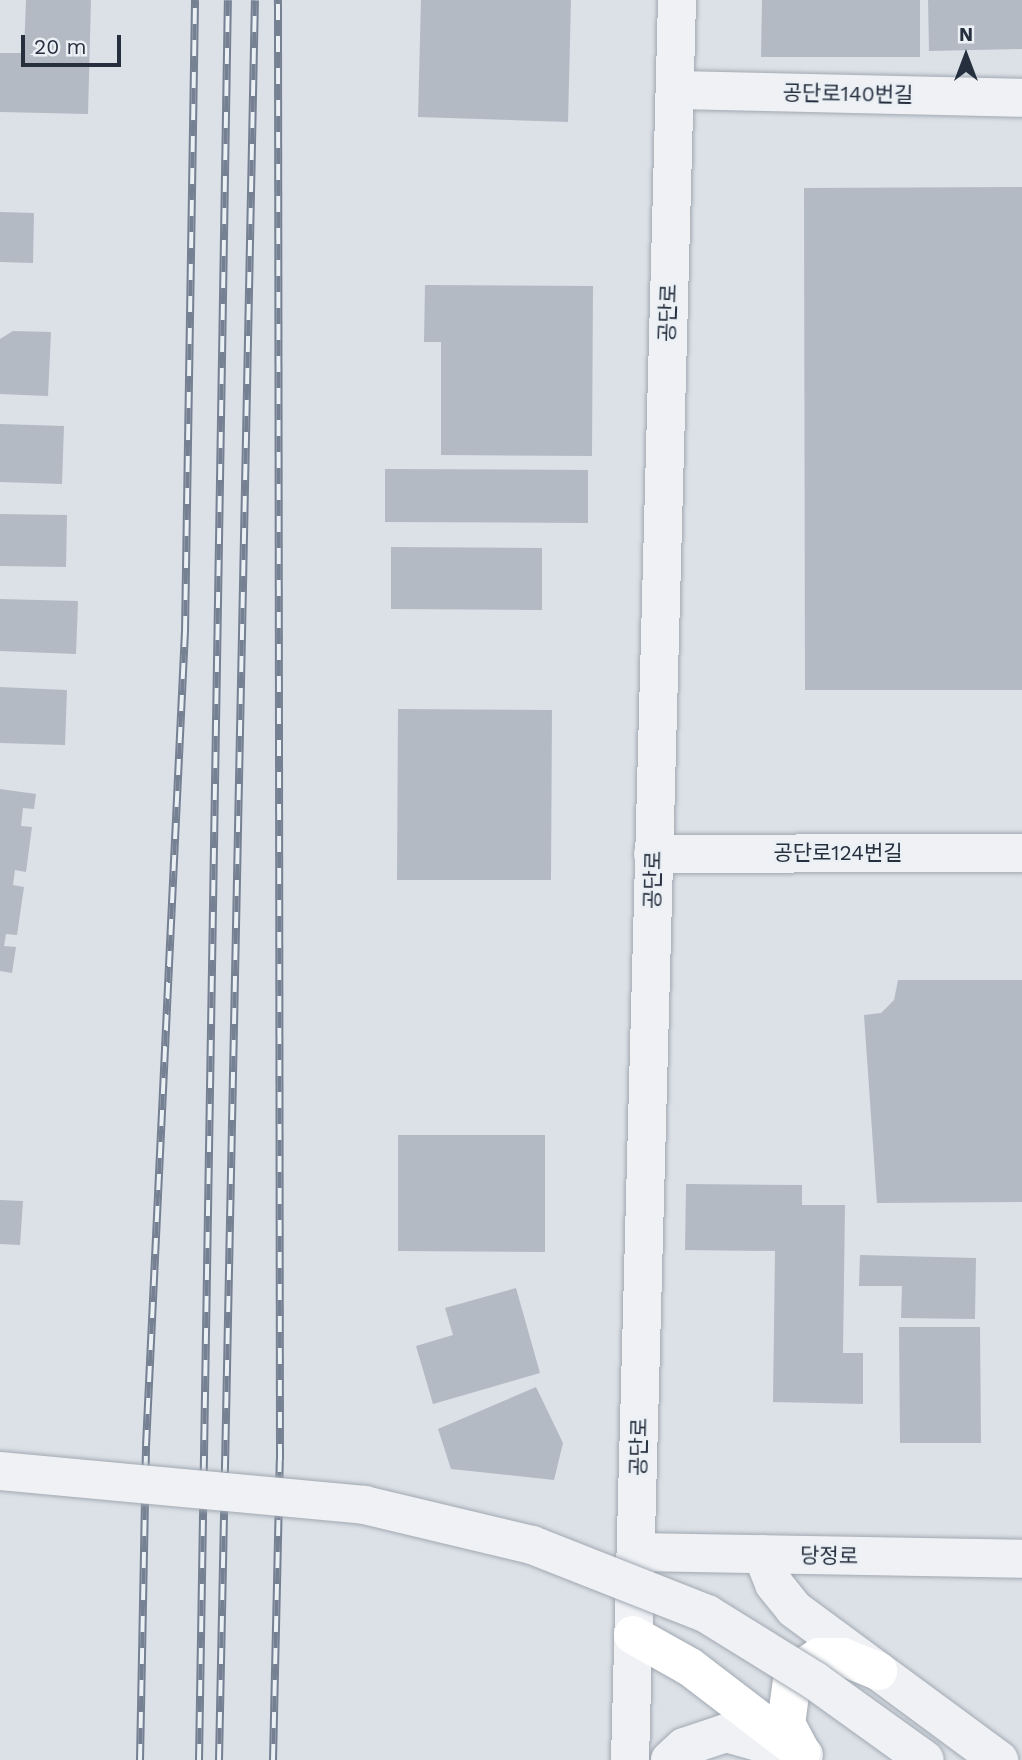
<!DOCTYPE html>
<html>
<head>
<meta charset="utf-8">
<style>
  body { margin:0 }
  #map { position:relative; width:1022px; height:1760px; overflow:hidden; background:#dce1e7; font-family:"Work Sans","Noto Sans KR",sans-serif }
  div>[style] { position:absolute }
  .building>* { inset:0; background:#b3bac4 }
  .roads { filter:drop-shadow(0 0 2px #a1a8b1) drop-shadow(0 0 2px #a1a8b1) }
  .minor>* { height:38px; margin:-19px; padding:0 19px; transform-origin:19px; border-radius:19px; background:#eff1f5 }
  .tertiary>* { height:38px; margin:-19px; padding:0 19px; transform-origin:19px; border-radius:19px; background:#eff1f5 }
  .secondary>* { height:38px; margin:-19px; padding:0 19px; transform-origin:19px; border-radius:19px; background:#fff }
  .rail>* { height:8px; margin-top:-4px; transform-origin:0; background:repeating-linear-gradient(90deg,#ebf0f5 0 16px,#758092 0 32px); box-sizing:border-box; border-block:2px solid #758092 }
  .bridges { filter:drop-shadow(0 0 2px #a1a8b1) drop-shadow(0 0 2px #a1a8b1) }
  .tertiary-bridge>* { height:38px; margin:-19px; padding:0 19px; transform-origin:19px; border-radius:19px; background:#eff1f5 }
  span { translate:-50% -50%; white-space:nowrap; text-align:center; line-height:1.15; -webkit-text-stroke:5px #ebf0f5; paint-order:stroke }
  .street-label { font-size:21px; color:#252f3e }
  .north { position:absolute; left:931px; top:21px; width:70px; height:70px; -webkit-text-stroke:5px #ebf0f5; paint-order:stroke; rotate:0deg; font-size:19px; font-weight:700; line-height:28px; text-align:center; color:#252f3e }
  .north::after { content:''; display:block; margin:auto; width:24px; height:32px; background:#252f3e; clip-path:polygon(50% 0,100% 100%,50% 72%,0 100%) }
  .scale { position:absolute; left:21px; top:35px; width:100px; height:32px; box-sizing:border-box; border:4px solid #252f3e; border-top:0; padding-left:9px; font-size:21px; line-height:24px; white-space:nowrap; color:#252f3e; -webkit-text-stroke:5px #ebf0f5; paint-order:stroke }
</style>
</head>
<body>
<div id="map">
  <div class="building">
    <i style="clip-path:polygon(26px 0,91px 0,88px 114px,0 112px,0 53px,24px 53px)"></i>
    <i style="clip-path:polygon(421px 0,571px 0,568px 122px,418px 117px)"></i>
    <i style="clip-path:polygon(762px 0,920px 0,920px 57px,761px 57px)"></i>
    <i style="clip-path:polygon(928px 0,1022px 0,1022px 49px,929px 51px)"></i>
    <i style="clip-path:polygon(1022px 187px,1022px 690px,805px 690px,804px 188px)"></i>
    <i style="clip-path:polygon(0 212px,34px 213px,33px 263px,0 262px)"></i>
    <i style="clip-path:polygon(425px 285px,593px 286px,592px 456px,441px 455px,441px 342px,424px 342px)"></i>
    <i style="clip-path:polygon(13px 331px,51px 332px,48px 396px,0 394px,0 339px)"></i>
    <i style="clip-path:polygon(0 424px,64px 426px,62px 484px,0 482px)"></i>
    <i style="clip-path:polygon(385px 469px,588px 470px,588px 523px,385px 522px)"></i>
    <i style="clip-path:polygon(0 514px,67px 515px,66px 567px,0 566px)"></i>
    <i style="clip-path:polygon(391px 547px,542px 548px,542px 610px,391px 609px)"></i>
    <i style="clip-path:polygon(0 599px,78px 601px,76px 654px,0 651px)"></i>
    <i style="clip-path:polygon(0 687px,67px 690px,65px 745px,0 743px)"></i>
    <i style="clip-path:polygon(398px 709px,552px 710px,551px 880px,397px 880px)"></i>
    <i style="clip-path:polygon(0 789px,36px 794px,34px 809px,23px 808px,21px 826px,32px 827px,26px 872px,15px 870px,13px 885px,24px 887px,17px 935px,6px 934px,4px 946px,16px 947px,12px 973px,0 971px)"></i>
    <i style="clip-path:polygon(898px 980px,1022px 980px,1022px 1202px,877px 1203px,864px 1015px,881px 1013px,894px 1000px)"></i>
    <i style="clip-path:polygon(398px 1135px,545px 1135px,545px 1252px,398px 1251px)"></i>
    <i style="clip-path:polygon(686px 1184px,802px 1185px,802px 1205px,845px 1205px,843px 1353px,863px 1353px,863px 1404px,773px 1402px,775px 1251px,685px 1250px)"></i>
    <i style="clip-path:polygon(0 1200px,23px 1201px,20px 1245px,0 1244px)"></i>
    <i style="clip-path:polygon(860px 1255px,976px 1258px,975px 1319px,901px 1318px,902px 1286px,859px 1286px)"></i>
    <i style="clip-path:polygon(516px 1288px,540px 1373px,433px 1404px,416px 1346px,453px 1335px,445px 1308px)"></i>
    <i style="clip-path:polygon(899px 1327px,980px 1327px,981px 1443px,900px 1443px)"></i>
    <i style="clip-path:polygon(536px 1387px,563px 1443px,554px 1480px,451px 1469px,438px 1429px)"></i>
  </div>
  <div class="roads">
    <div class="minor">
      <i style="left:675px;top:90px;width:347px;rotate:1.3deg"></i>
      <i style="left:653px;top:854px;width:369px;rotate:-0.2deg"></i>
    </div>
    <div class="tertiary">
      <i style="left:636px;top:1552px;width:386px;rotate:1deg"></i>
      <i style="left:762px;top:1554px;width:32px;rotate:68deg"></i>
      <i style="left:774px;top:1584px;width:32px;rotate:51deg"></i>
      <i style="left:794px;top:1609px;width:255px;rotate:36.4deg"></i>
      <i style="left:630px;top:1760px;width:1761px;rotate:-88.47deg"></i>
      <i style="left:670px;top:1760px;width:19px;rotate:-43deg"></i>
      <i style="left:684px;top:1747px;width:44px;rotate:-18.4deg"></i>
      <i style="left:726px;top:1733px;width:81px;rotate:15.8deg"></i>
    </div>
    <div class="secondary">
      <i style="left:633px;top:1635px;width:65px;rotate:29.3deg"></i>
      <i style="left:690px;top:1667px;width:140px;rotate:37.4deg"></i>
      <i style="left:801px;top:1752px;width:32px;rotate:-118deg"></i>
      <i style="left:786px;top:1724px;width:44px;rotate:-82.2deg"></i>
      <i style="left:792px;top:1680px;width:16px;rotate:-50deg"></i>
      <i style="left:802px;top:1668px;width:20px;rotate:-33deg"></i>
      <i style="left:819px;top:1657px;width:24px"></i>
      <i style="left:843px;top:1657px;width:38px;rotate:22deg"></i>
    </div>
  </div>
  <div class="rail">
    <i style="left:140px;top:1760px;width:314px;rotate:-88.9deg"></i>
    <i style="left:146px;top:1446px;width:815px;rotate:-87.26deg"></i>
    <i style="left:185px;top:632px;width:632px;rotate:-89.09deg"></i>
    <i style="left:199px;top:1760px;width:1760px;rotate:-89.06deg"></i>
    <i style="left:219px;top:1760px;width:1760px;rotate:-88.83deg"></i>
    <i style="left:273px;top:1760px;width:300px;rotate:-88.7deg"></i>
    <i style="left:280px;top:1460px;width:1460px;rotate:-90.08deg"></i>
  </div>
  <div class="bridges">
    <div class="tertiary-bridge">
      <i style="left:0;top:1471px;width:366px;rotate:5.3deg"></i>
      <i style="left:364px;top:1505px;width:173px;rotate:13.4deg"></i>
      <i style="left:532px;top:1545px;width:188px;rotate:21.5deg"></i>
      <i style="left:707px;top:1614px;width:127px;rotate:31.8deg"></i>
      <i style="left:815px;top:1681px;width:135px;rotate:35.7deg"></i>
    </div>
  </div>
  <div class="street-label">
    <span style="left:848px;top:94px;rotate:1deg">공단로140번길</span>
    <span style="left:668px;top:313px;rotate:-88deg">공단로</span>
    <span style="left:838px;top:853px">공단로124번길</span>
    <span style="left:653px;top:880px;rotate:-89deg">공단로</span>
    <span style="left:639px;top:1447px;rotate:-89deg">공단로</span>
    <span style="left:829px;top:1556px;rotate:1deg">당정로</span>
  </div>
  <div class="north">N</div>
  <div class="scale">20 m</div>
</div>
</body>
</html>
